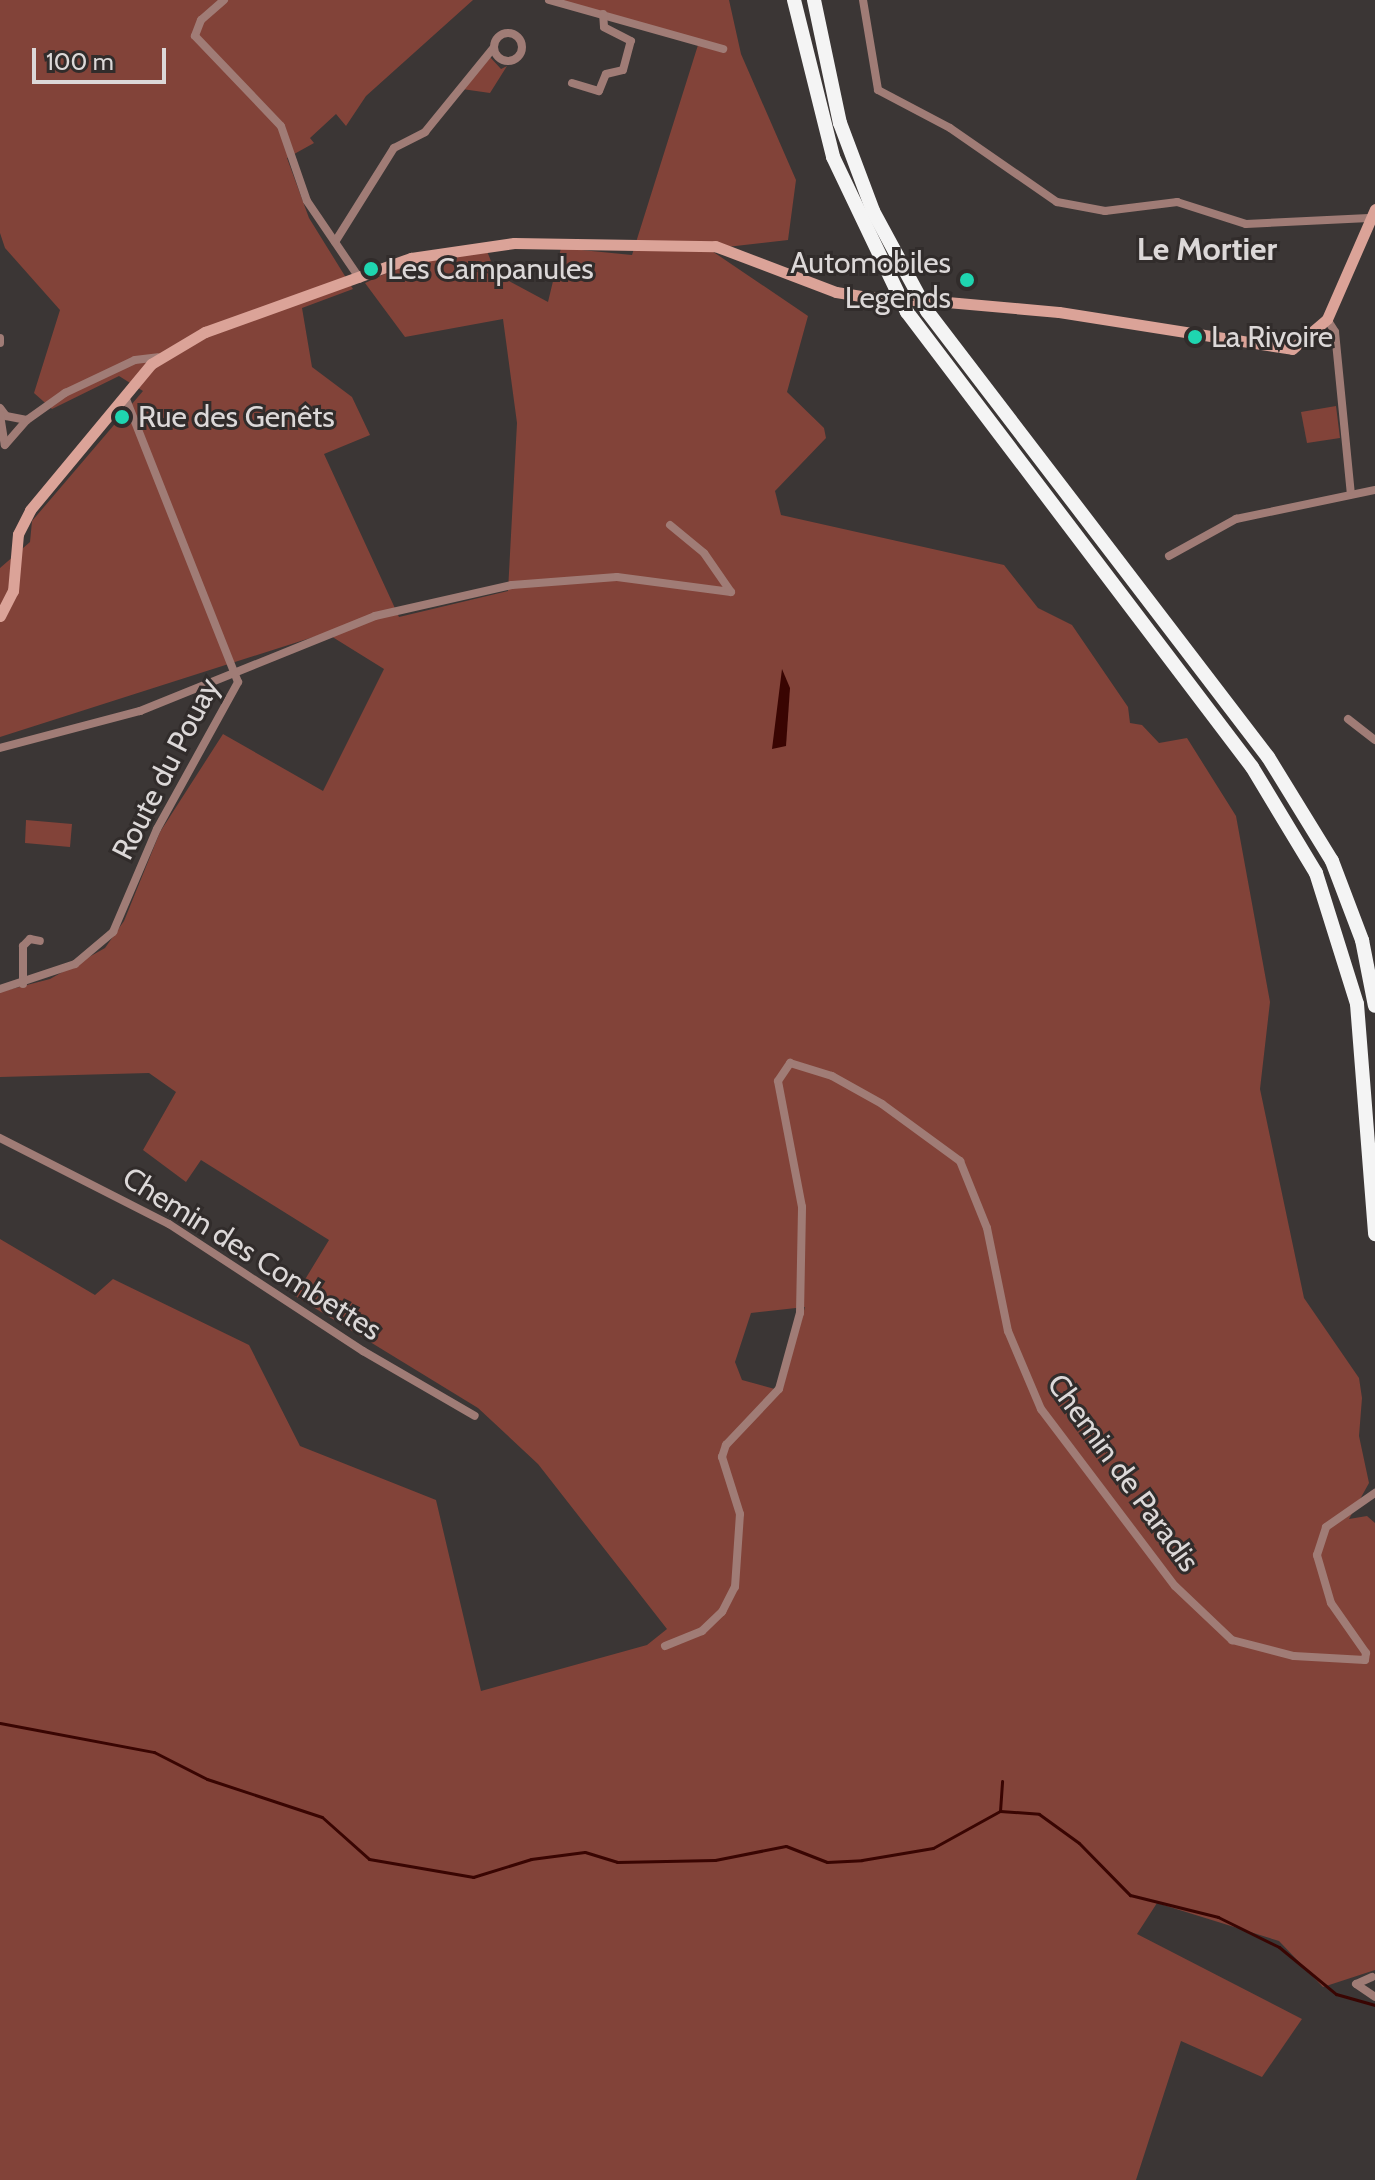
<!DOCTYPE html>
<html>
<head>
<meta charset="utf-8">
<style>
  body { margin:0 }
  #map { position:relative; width:1375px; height:2180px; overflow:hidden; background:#3b3635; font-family:Cabin,sans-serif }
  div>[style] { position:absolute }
  .green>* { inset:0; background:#824339 }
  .water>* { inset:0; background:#390502 }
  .stream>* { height:3px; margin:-1.5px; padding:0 1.5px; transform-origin:1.5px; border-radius:1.5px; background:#390502 }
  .minor>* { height:8px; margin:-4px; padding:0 4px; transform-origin:4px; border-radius:4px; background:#a07c76 }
  .minor>.ring { margin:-4px; padding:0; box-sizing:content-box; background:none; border:8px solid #a07c76; border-radius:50% }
  .secondary>* { height:11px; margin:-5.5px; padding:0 5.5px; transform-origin:5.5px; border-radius:5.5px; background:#dba398 }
  .motorway>* { height:14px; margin:-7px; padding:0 7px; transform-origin:7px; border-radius:7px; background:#f4f4f4 }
  .secondary-bridge>* { height:11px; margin:-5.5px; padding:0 5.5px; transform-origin:5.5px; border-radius:5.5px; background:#dba398 }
  .dots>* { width:22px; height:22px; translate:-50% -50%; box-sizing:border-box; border:4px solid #312c2b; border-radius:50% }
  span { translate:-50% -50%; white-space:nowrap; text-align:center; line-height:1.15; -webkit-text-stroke:6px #312c2b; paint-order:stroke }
  .poi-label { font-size:30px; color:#dcd8d8 }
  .right { translate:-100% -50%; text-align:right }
  .left { translate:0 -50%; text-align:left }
  .street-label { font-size:30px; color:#dcd8d8 }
  .neighbourhood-label { font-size:32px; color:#dcd8d8; font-weight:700 }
  .scale { position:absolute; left:32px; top:48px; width:134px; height:36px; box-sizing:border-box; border:4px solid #dcd8d8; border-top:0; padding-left:10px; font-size:24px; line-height:28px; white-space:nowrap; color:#dcd8d8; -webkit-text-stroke:6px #312c2b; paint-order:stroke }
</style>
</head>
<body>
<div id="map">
  <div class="green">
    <i style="clip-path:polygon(evenodd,0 0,473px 0,366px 96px,346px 126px,336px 114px,310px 138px,314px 143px,287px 158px,309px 218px,353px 289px,302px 308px,312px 367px,352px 397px,370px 435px,324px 454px,399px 617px,508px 591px,517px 423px,503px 319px,405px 337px,365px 283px,413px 261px,487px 251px,496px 274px,548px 302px,561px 248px,632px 255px,698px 45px,557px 0,729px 0,741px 54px,796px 180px,788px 240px,709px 249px,808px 316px,787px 392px,824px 428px,826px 438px,775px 491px,781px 515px,1004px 565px,1038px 608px,1072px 625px,1128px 707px,1130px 723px,1142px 725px,1159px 743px,1187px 738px,1236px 816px,1270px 1002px,1260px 1089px,1304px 1298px,1359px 1378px,1362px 1398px,1359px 1436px,1369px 1483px,1349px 1519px,1367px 1516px,1375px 1523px,1375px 1970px,1323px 1987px,1279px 1941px,1157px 1903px,1137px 1934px,1302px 2019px,1262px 2077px,1181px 2041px,1136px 2180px,0 2180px,0 1239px,95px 1295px,113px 1279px,249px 1345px,300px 1446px,436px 1500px,481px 1691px,647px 1645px,667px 1629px,538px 1464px,478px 1408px,295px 1296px,329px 1240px,201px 1160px,186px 1182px,143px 1150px,176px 1092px,149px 1073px,0 1077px,0 992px,50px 979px,105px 948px,124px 921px,160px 832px,223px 734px,323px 791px,384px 669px,326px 633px,0 737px,0 568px,30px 542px,32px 521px,143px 391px,119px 376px,52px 409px,34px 393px,60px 310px,5px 248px,0 233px,0 0,805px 1307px,782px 1391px,742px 1380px,735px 1362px,751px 1313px,805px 1307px)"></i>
    <i style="clip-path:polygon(490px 57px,501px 69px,507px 66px,490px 93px,462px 89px)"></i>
    <i style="clip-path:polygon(1336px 406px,1340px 438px,1307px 443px,1301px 412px)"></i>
    <i style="clip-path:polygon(26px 820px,72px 824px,70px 847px,25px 843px)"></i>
  </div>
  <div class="water">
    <i style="clip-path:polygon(782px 669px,790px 688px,786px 746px,772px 749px)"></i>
  </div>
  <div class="stream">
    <i style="left:0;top:1723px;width:157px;rotate:10.7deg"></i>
    <i style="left:154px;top:1752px;width:59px;rotate:27deg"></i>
    <i style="left:207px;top:1779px;width:121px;rotate:18.3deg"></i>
    <i style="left:322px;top:1817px;width:63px;rotate:41.8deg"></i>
    <i style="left:369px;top:1859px;width:106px;rotate:9.8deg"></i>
    <i style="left:473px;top:1877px;width:61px;rotate:-17.2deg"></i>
    <i style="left:531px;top:1859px;width:54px;rotate:-7.4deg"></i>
    <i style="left:585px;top:1852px;width:34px;rotate:17deg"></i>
    <i style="left:617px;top:1862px;width:98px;rotate:-1.2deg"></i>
    <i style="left:715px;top:1860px;width:72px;rotate:-11.2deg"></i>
    <i style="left:786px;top:1846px;width:44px;rotate:21.3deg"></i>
    <i style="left:827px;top:1862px;width:35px;rotate:-3deg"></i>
    <i style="left:862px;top:1860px;width:72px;rotate:-9.6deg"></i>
    <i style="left:933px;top:1848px;width:77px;rotate:-28.9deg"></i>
    <i style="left:1000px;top:1811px;width:39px;rotate:4deg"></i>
    <i style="left:1039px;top:1814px;width:49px;rotate:35.9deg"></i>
    <i style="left:1079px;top:1843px;width:73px;rotate:45.6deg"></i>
    <i style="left:1130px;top:1895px;width:91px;rotate:14deg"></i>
    <i style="left:1218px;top:1917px;width:68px;rotate:26.2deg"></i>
    <i style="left:1279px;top:1947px;width:74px;rotate:39.5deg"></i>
    <i style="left:1336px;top:1994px;width:41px;rotate:15.8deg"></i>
    <i style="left:1000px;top:1811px;width:30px;rotate:-86deg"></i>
  </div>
  <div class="minor">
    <i style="left:224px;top:0;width:30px;rotate:139deg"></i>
    <i style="left:201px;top:20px;width:17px;rotate:111deg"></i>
    <i style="left:195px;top:36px;width:124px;rotate:46.3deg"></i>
    <i style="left:281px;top:126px;width:79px;rotate:70.9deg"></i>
    <i style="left:307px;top:201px;width:94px;rotate:55.8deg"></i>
    <i style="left:549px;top:0;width:181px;rotate:15.7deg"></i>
    <i style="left:863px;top:0;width:91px;rotate:80.5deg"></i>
    <i style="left:878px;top:90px;width:81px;rotate:27.8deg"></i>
    <i style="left:950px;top:128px;width:130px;rotate:34.7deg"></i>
    <i style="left:1057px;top:202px;width:49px;rotate:10.6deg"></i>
    <i style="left:1105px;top:211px;width:73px;rotate:-7.1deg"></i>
    <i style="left:1177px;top:202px;width:72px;rotate:17.7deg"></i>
    <i style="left:1246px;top:224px;width:123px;rotate:-2.8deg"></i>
    <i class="ring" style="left:494px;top:33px;width:20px;height:20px"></i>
    <i style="left:572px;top:83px;width:28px;rotate:17deg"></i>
    <i style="left:599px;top:91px;width:18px;rotate:-68deg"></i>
    <i style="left:606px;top:74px;width:17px;rotate:-13deg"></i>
    <i style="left:623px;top:70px;width:30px;rotate:-75deg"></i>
    <i style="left:631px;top:41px;width:30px;rotate:-153deg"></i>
    <i style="left:604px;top:27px;width:13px;rotate:-94deg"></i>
    <i style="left:335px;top:242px;width:111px;rotate:-57.9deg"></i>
    <i style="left:394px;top:148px;width:35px;rotate:-27deg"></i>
    <i style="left:425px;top:132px;width:109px;rotate:-50.9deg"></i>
    <i style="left:1327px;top:319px;width:15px;rotate:58deg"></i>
    <i style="left:1335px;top:332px;width:163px;rotate:84.4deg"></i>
    <i style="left:0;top:338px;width:5px;rotate:90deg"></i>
    <i style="left:0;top:408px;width:10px;rotate:53deg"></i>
    <i style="left:6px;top:416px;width:21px;rotate:11deg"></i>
    <i style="left:27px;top:420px;width:47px;rotate:-35.4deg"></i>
    <i style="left:65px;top:393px;width:77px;rotate:-25.2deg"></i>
    <i style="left:135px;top:360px;width:23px;rotate:-7deg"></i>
    <i style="left:0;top:415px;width:30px;rotate:81deg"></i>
    <i style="left:5px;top:445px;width:33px;rotate:-49deg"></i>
    <i style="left:1169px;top:556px;width:77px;rotate:-28.9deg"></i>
    <i style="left:1236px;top:519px;width:142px;rotate:-11.8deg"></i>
    <i style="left:1348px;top:719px;width:34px;rotate:38deg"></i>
    <i style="left:0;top:748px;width:145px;rotate:-14.8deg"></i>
    <i style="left:140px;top:711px;width:253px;rotate:-22deg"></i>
    <i style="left:375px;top:616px;width:140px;rotate:-12.8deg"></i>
    <i style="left:512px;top:585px;width:105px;rotate:-4.4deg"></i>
    <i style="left:617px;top:577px;width:115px;rotate:7.5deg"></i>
    <i style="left:731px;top:592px;width:47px;rotate:-124.7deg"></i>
    <i style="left:704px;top:553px;width:44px;rotate:-140.5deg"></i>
    <i style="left:23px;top:984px;width:38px;rotate:-90deg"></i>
    <i style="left:23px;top:946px;width:10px;rotate:-45deg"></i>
    <i style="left:30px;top:939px;width:10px;rotate:11deg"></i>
    <i style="left:0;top:989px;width:79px;rotate:-18.4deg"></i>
    <i style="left:75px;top:964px;width:50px;rotate:-40.1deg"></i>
    <i style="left:113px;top:932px;width:112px;rotate:-66.9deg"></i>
    <i style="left:157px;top:829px;width:168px;rotate:-61.1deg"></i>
    <i style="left:238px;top:682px;width:307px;rotate:-111.6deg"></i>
    <i style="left:0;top:1138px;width:190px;rotate:27deg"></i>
    <i style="left:169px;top:1224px;width:232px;rotate:33.2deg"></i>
    <i style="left:363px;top:1351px;width:129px;rotate:30.1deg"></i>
    <i style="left:665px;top:1646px;width:40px;rotate:-22deg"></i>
    <i style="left:702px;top:1631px;width:28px;rotate:-44deg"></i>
    <i style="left:722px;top:1612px;width:28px;rotate:-63deg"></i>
    <i style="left:735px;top:1587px;width:73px;rotate:-86.1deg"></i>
    <i style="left:740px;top:1514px;width:60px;rotate:-107.5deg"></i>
    <i style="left:722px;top:1457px;width:13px;rotate:-72deg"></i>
    <i style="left:726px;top:1445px;width:77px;rotate:-46.6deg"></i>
    <i style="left:779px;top:1389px;width:79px;rotate:-74.6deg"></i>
    <i style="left:800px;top:1313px;width:106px;rotate:-88.9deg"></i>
    <i style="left:802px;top:1207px;width:128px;rotate:-100.8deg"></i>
    <i style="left:778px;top:1081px;width:22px;rotate:-56deg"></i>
    <i style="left:790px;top:1063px;width:44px;rotate:17.2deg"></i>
    <i style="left:832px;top:1076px;width:57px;rotate:29.2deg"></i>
    <i style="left:882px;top:1104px;width:97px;rotate:36.2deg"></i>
    <i style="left:960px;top:1161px;width:72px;rotate:68.1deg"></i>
    <i style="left:987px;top:1228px;width:105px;rotate:78.5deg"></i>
    <i style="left:1008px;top:1331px;width:85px;rotate:67.1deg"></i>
    <i style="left:1041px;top:1409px;width:222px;rotate:52.9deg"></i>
    <i style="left:1175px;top:1586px;width:79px;rotate:43.5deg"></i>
    <i style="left:1232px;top:1640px;width:64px;rotate:14.5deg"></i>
    <i style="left:1294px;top:1656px;width:71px;rotate:3.2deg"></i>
    <i style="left:1365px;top:1660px;width:7px;rotate:-82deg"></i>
    <i style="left:1366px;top:1653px;width:61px;rotate:-125deg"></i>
    <i style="left:1331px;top:1603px;width:50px;rotate:-106.3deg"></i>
    <i style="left:1317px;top:1555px;width:29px;rotate:-72deg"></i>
    <i style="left:1326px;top:1527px;width:60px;rotate:-34.8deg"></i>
    <i style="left:1372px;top:1977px;width:17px;rotate:156deg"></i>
    <i style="left:1356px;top:1984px;width:23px;rotate:34deg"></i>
  </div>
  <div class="secondary">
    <i style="left:947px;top:302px;width:112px;rotate:5.1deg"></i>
    <i style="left:1059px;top:312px;width:236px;rotate:9deg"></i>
    <i style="left:1292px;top:349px;width:46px;rotate:-40.6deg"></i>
    <i style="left:1327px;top:319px;width:120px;rotate:-66.4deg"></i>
    <i style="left:0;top:616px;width:28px;rotate:-63deg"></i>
    <i style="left:13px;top:591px;width:57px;rotate:-85deg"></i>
    <i style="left:18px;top:534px;width:27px;rotate:-63deg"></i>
    <i style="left:30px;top:510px;width:190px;rotate:-50.3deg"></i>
    <i style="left:151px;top:364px;width:63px;rotate:-30.7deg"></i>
    <i style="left:205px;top:332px;width:219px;rotate:-19.8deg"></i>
    <i style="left:411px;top:258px;width:104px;rotate:-8.3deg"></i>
    <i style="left:514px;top:243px;width:201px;rotate:0.9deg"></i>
    <i style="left:715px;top:246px;width:129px;rotate:20.8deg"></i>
    <i style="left:836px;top:292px;width:30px;rotate:9deg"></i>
  </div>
  <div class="motorway">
    <i style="left:794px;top:0;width:162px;rotate:76deg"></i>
    <i style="left:833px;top:157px;width:172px;rotate:64.5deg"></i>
    <i style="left:907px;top:312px;width:571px;rotate:52.83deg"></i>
    <i style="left:1252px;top:767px;width:124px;rotate:58.9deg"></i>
    <i style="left:1316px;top:873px;width:137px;rotate:72.6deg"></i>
    <i style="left:1357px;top:1004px;width:231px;rotate:85.5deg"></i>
    <i style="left:814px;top:0;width:126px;rotate:78.1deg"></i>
    <i style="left:840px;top:123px;width:94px;rotate:69.4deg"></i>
    <i style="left:873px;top:211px;width:114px;rotate:61.6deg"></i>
    <i style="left:927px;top:311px;width:561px;rotate:52.6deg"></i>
    <i style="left:1268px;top:757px;width:122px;rotate:58.4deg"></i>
    <i style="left:1332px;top:861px;width:85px;rotate:69.2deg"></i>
    <i style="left:1362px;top:940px;width:67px;rotate:78.9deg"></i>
  </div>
  <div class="secondary-bridge">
    <i style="left:866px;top:297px;width:81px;rotate:3.5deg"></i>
  </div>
  <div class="dots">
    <i style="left:371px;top:269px;background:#1fd5b0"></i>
    <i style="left:967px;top:280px;background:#1fd5b0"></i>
    <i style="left:1195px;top:337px;background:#1fd5b0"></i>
    <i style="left:122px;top:417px;background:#1fd5b0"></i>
  </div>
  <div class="poi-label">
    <span class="right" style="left:951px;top:280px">Automobiles<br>Legends</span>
    <span class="left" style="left:387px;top:269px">Les Campanules</span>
    <span class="left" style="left:1211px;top:337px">La Rivoire</span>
    <span class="left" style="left:138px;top:417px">Rue des Genêts</span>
  </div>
  <div class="street-label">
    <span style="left:166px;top:769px;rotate:-63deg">Route du Pouay</span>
    <span style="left:252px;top:1254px;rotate:32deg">Chemin des Combettes</span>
    <span style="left:1123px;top:1473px;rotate:54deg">Chemin de Paradis</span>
  </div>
  <div class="neighbourhood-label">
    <span style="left:1207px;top:249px">Le Mortier</span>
  </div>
  <div class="scale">100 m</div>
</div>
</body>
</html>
